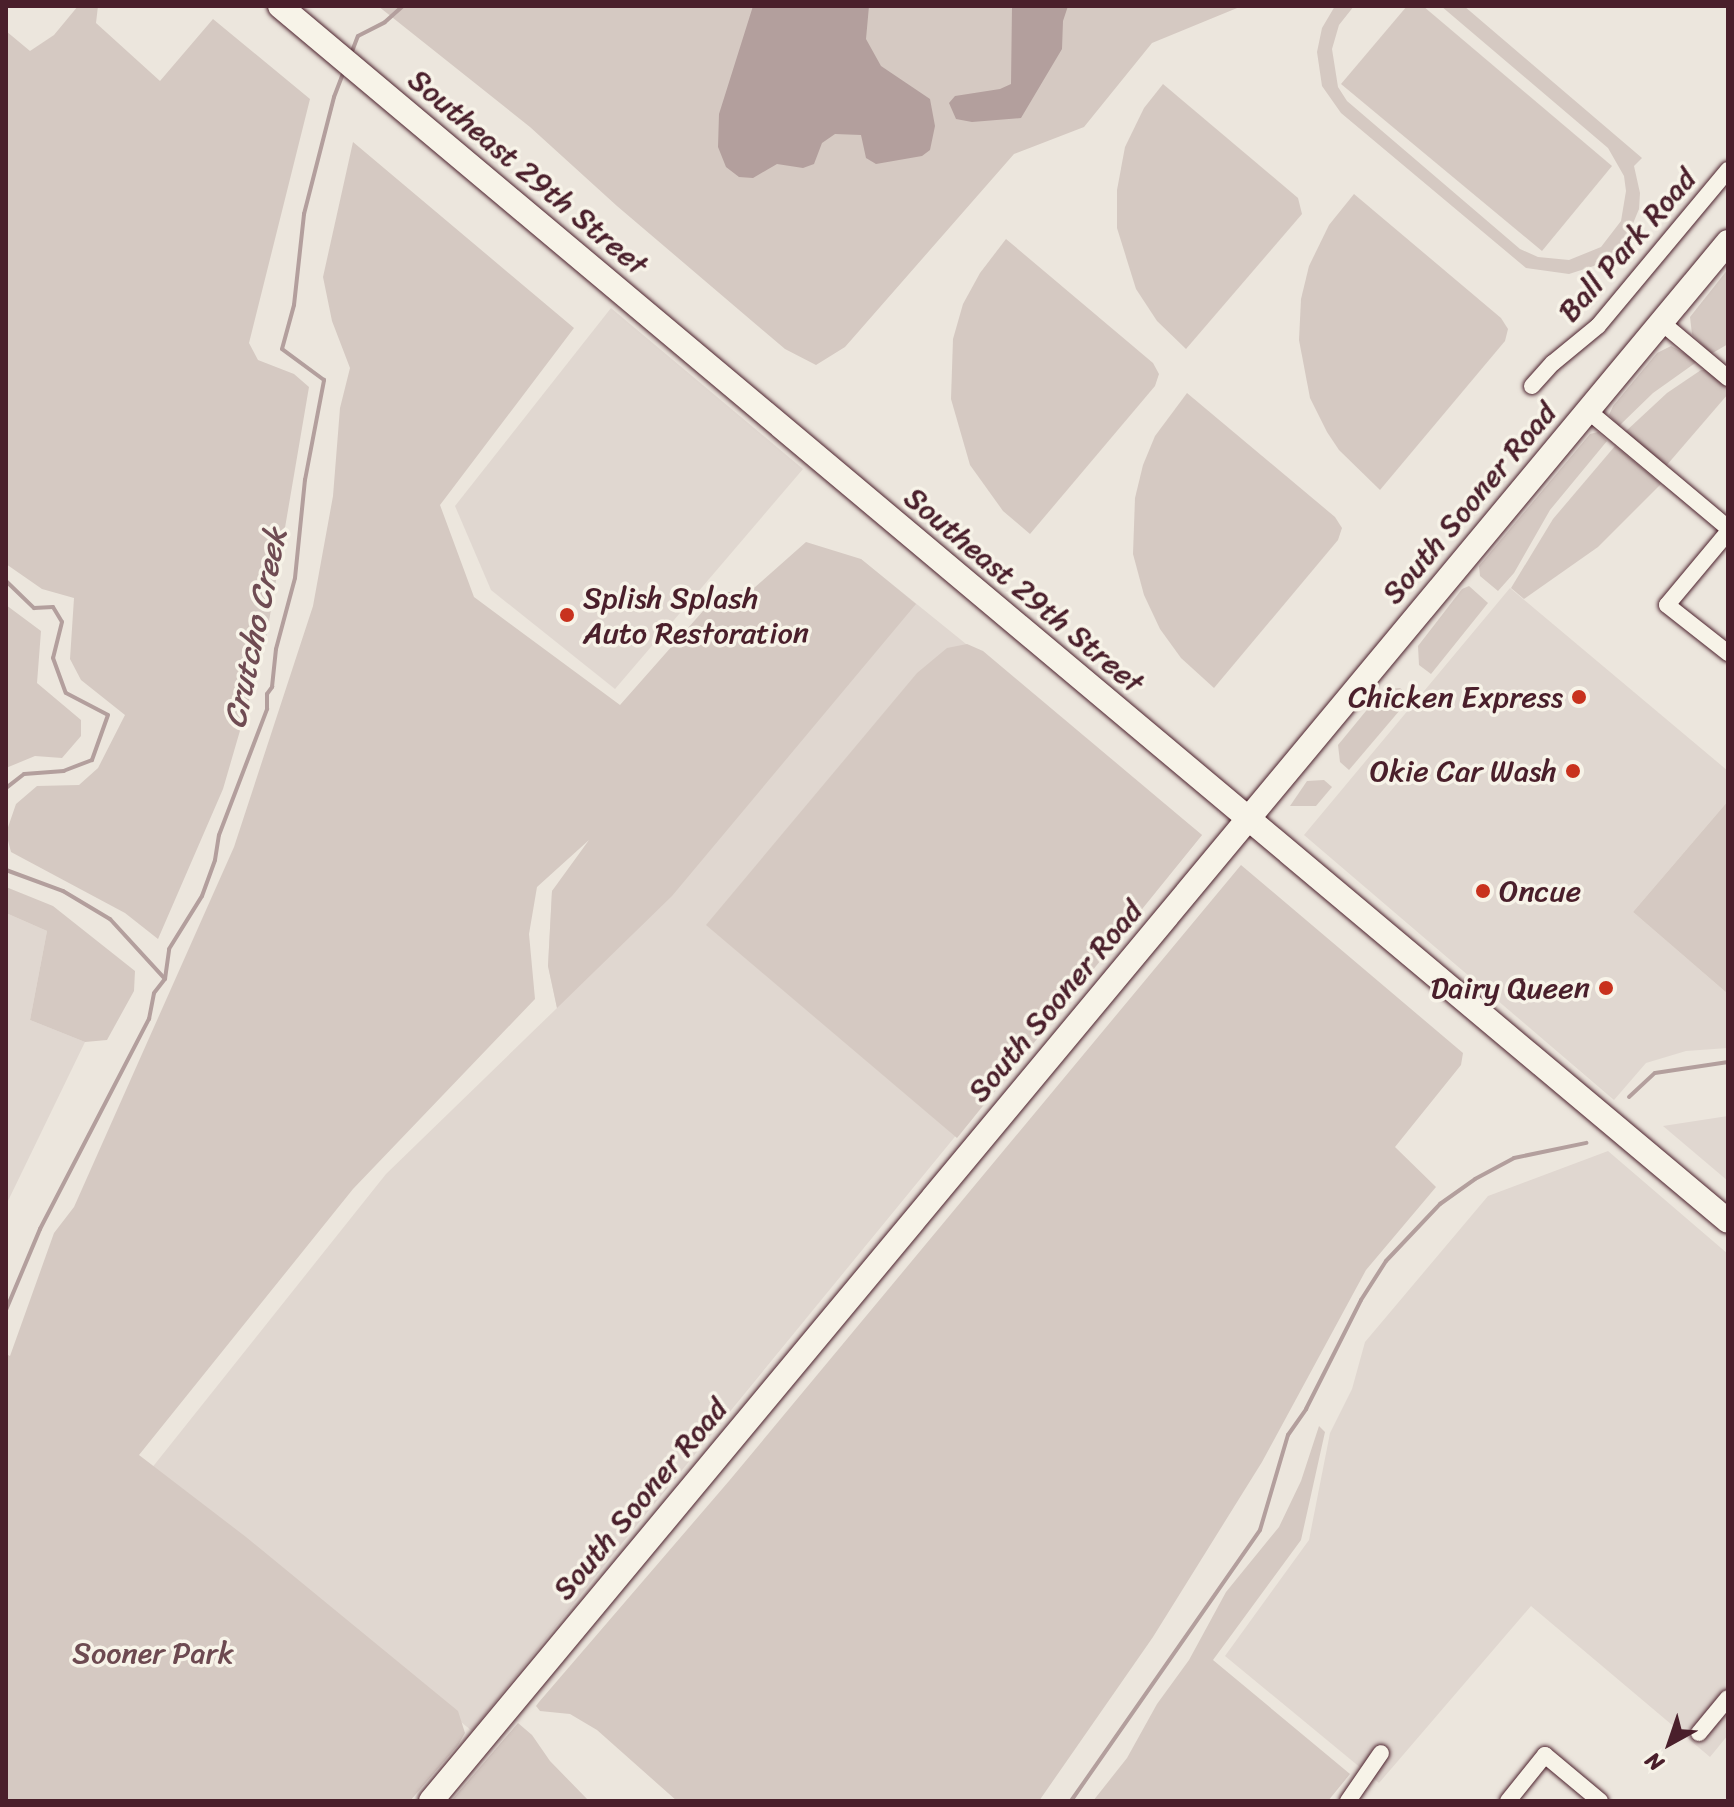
<!DOCTYPE html>
<html>
<head>
<meta charset="utf-8">
<style>
  body { margin:0 }
  #map { position:relative; width:1734px; height:1807px; overflow:hidden; background:#ece6dd; font-family:Sriracha,sans-serif }
  div>[style] { position:absolute }
  .built>* { inset:0; background:#e0d7d0 }
  .green>* { inset:0; background:#d5c9c2 }
  .water>* { inset:0; background:#b39f9d }
  .stream>* { height:4px; margin:-2px; padding:0 2px; transform-origin:2px; border-radius:2px; background:#b39f9d }
  .roads { filter:drop-shadow(0 0 2px #4a1f2b) drop-shadow(0 0 2px #4a1f2b) }
  .minor>* { height:16px; margin:-8px; padding:0 8px; transform-origin:8px; border-radius:8px; background:#f7f3e8 }
  .secondary>* { height:24px; margin:-12px; padding:0 12px; transform-origin:12px; border-radius:12px; background:#f7f3e8 }
  .dots>* { width:22px; height:22px; translate:-50% -50%; box-sizing:border-box; border:4px solid #f7f3e8; border-radius:50% }
  span { translate:-50% -50%; white-space:nowrap; text-align:center; line-height:1.15; -webkit-text-stroke:7px #f7f3e8; paint-order:stroke }
  .street-label { font-size:30px; color:#4a1f2b }
  .poi-label { font-size:30px; color:#4a1f2b }
  .left { translate:0 -50%; text-align:left }
  .right { translate:-100% -50%; text-align:right }
  .park-label { font-size:30px; color:#6d4a51 }
  .water-label { font-size:32px; color:#6f4c53; font-style:italic }
  .frame { position:absolute; inset:0; border:8px solid #4a1f2b; pointer-events:none }
  .north { position:absolute; left:1630px; top:1703px; width:80px; height:80px; -webkit-text-stroke:6px #f7f3e8; paint-order:stroke; rotate:220deg; font-size:22px; font-weight:700; line-height:32px; text-align:center; color:#4a1f2b }
  .north::after { content:''; display:block; margin:auto; width:28px; height:36px; background:#4a1f2b; clip-path:polygon(50% 0,100% 100%,50% 72%,0 100%) }
</style>
</head>
<body>
<div id="map">
  <div class="built">
    <i style="clip-path:polygon(611px 308px,803px 469px,615px 689px,491px 590px,455px 506px)"></i>
    <i style="clip-path:polygon(861px 559px,1202px 835px,619px 1547px,472px 1731px,151px 1469px,386px 1174px,557px 1008px,548px 966px,552px 891px)"></i>
    <i style="clip-path:polygon(1510px 588px,1728px 771px,1728px 801px,1633px 912px,1728px 994px,1728px 1048px,1686px 1051px,1646px 1063px,1614px 1100px,1304px 835px)"></i>
    <i style="clip-path:polygon(6px 913px,47px 931px,30px 1020px,85px 1042px,6px 1205px)"></i>
    <i style="clip-path:polygon(1728px 1116px,1728px 1181px,1663px 1126px)"></i>
    <i style="clip-path:polygon(1608px 1151px,1728px 1254px,1728px 1735px,1710px 1757px,1531px 1606px,1379px 1783px,1225px 1656px,1309px 1540px,1330px 1433px,1352px 1389px,1365px 1342px,1488px 1196px)"></i>
  </div>
  <div class="green">
    <i style="clip-path:polygon(78px 6px,98px 6px,96px 23px,160px 81px,213px 19px,310px 99px,249px 343px,258px 360px,294px 374px,309px 387px,265px 645px,223px 789px,158px 939px,125px 913px,11px 852px,6px 833px,16px 804px,37px 786px,79px 785px,98px 768px,125px 715px,81px 680px,70px 659px,74px 598px,42px 589px,6px 564px,6px 31px,30px 51px,54px 35px)"></i>
    <i style="clip-path:polygon(378px 6px,1242px 6px,1152px 43px,1084px 127px,1014px 154px,845px 347px,816px 365px,785px 349px,617px 206px,530px 127px)"></i>
    <i style="clip-path:polygon(1335px 6px,1354px 6px,1339px 25px,1332px 49px,1338px 87px,1347px 101px,1520px 249px,1538px 257px,1569px 260px,1601px 247px,1621px 221px,1626px 191px,1624px 176px,1608px 148px,1441px 6px,1464px 6px,1642px 158px,1634px 166px,1640px 193px,1639px 209px,1627px 238px,1616px 252px,1603px 263px,1569px 274px,1526px 268px,1341px 113px,1322px 86px,1317px 52px,1322px 28px)"></i>
    <i style="clip-path:polygon(1407px 6px,1423px 6px,1612px 166px,1542px 251px,1341px 84px)"></i>
    <i style="clip-path:polygon(1163px 84px,1298px 198px,1302px 214px,1186px 349px,1157px 321px,1136px 289px,1117px 228px,1117px 190px,1125px 147px,1144px 108px)"></i>
    <i style="clip-path:polygon(353px 142px,574px 328px,440px 505px,474px 597px,620px 705px,718px 594px,754px 588px,806px 542px,861px 559px,916px 604px,672px 896px,557px 1008px,548px 966px,552px 891px,589px 840px,537px 887px,529px 934px,535px 999px,353px 1189px,139px 1455px,246px 1537px,458px 1711px,465px 1733px,458px 1745px,410px 1801px,6px 1801px,6px 1354px,10px 1356px,54px 1233px,74px 1207px,234px 847px,313px 606px,333px 496px,340px 408px,350px 368px,332px 321px,323px 277px)"></i>
    <i style="clip-path:polygon(1354px 194px,1501px 318px,1508px 329px,1505px 341px,1380px 490px,1339px 450px,1327px 432px,1310px 398px,1299px 340px,1301px 299px,1309px 266px,1329px 225px)"></i>
    <i style="clip-path:polygon(1006px 239px,1153px 363px,1159px 374px,1155px 386px,1030px 534px,1003px 511px,970px 465px,951px 399px,953px 339px,963px 304px,980px 273px)"></i>
    <i style="clip-path:polygon(1728px 269px,1728px 344px,1711px 354px,1692px 334px,1690px 317px)"></i>
    <i style="clip-path:polygon(1671px 346px,1698px 361px,1653px 393px,1619px 426px,1609px 415px,1613px 406px,1657px 353px)"></i>
    <i style="clip-path:polygon(1701px 370px,1707px 370px,1728px 388px,1728px 394px,1666px 466px,1625px 432px,1667px 393px)"></i>
    <i style="clip-path:polygon(1187px 393px,1335px 517px,1342px 528px,1338px 540px,1214px 688px,1181px 658px,1160px 629px,1144px 595px,1133px 554px,1135px 498px,1143px 465px,1155px 436px)"></i>
    <i style="clip-path:polygon(1598px 432px,1607px 441px,1550px 510px,1514px 573px,1498px 591px,1480px 576px,1479px 566px,1590px 434px)"></i>
    <i style="clip-path:polygon(1615px 446px,1661px 484px,1598px 547px,1524px 599px,1511px 588px,1553px 519px)"></i>
    <i style="clip-path:polygon(1469px 586px,1488px 603px,1431px 674px,1419px 665px,1418px 646px,1462px 589px)"></i>
    <i style="clip-path:polygon(6px 605px,41px 631px,37px 683px,81px 720px,81px 736px,62px 758px,35px 756px,6px 768px)"></i>
    <i style="clip-path:polygon(967px 644px,983px 651px,1202px 835px,957px 1138px,706px 925px,917px 673px,947px 648px)"></i>
    <i style="clip-path:polygon(1400px 688px,1411px 697px,1349px 770px,1340px 762px,1338px 745px,1384px 689px)"></i>
    <i style="clip-path:polygon(1324px 780px,1332px 787px,1316px 806px,1290px 806px,1307px 781px)"></i>
    <i style="clip-path:polygon(1728px 801px,1728px 994px,1633px 912px)"></i>
    <i style="clip-path:polygon(1241px 865px,1463px 1053px,1461px 1065px,1395px 1147px,1436px 1187px,1366px 1270px,1262px 1462px,1153px 1637px,1039px 1801px,677px 1801px,597px 1730px,570px 1714px,540px 1711px,536px 1706px,539px 1702px,729px 1481px)"></i>
    <i style="clip-path:polygon(6px 887px,53px 906px,135px 971px,134px 991px,107px 1040px,85px 1042px,30px 1020px,47px 931px,6px 913px)"></i>
    <i style="clip-path:polygon(1319px 1426px,1325px 1432px,1301px 1540px,1213px 1660px,1350px 1774px,1328px 1801px,1093px 1801px,1127px 1758px,1157px 1704px,1189px 1660px,1226px 1592px,1279px 1527px,1301px 1481px)"></i>
    <i style="clip-path:polygon(518px 1723px,532px 1735px,550px 1761px,589px 1801px,451px 1801px)"></i>
  </div>
  <div class="water">
    <i style="clip-path:polygon(753px 6px,869px 6px,866px 39px,881px 66px,930px 99px,935px 126px,930px 150px,922px 156px,876px 164px,866px 158px,861px 135px,835px 134px,822px 143px,814px 164px,803px 168px,777px 164px,753px 178px,739px 177px,726px 167px,718px 147px,719px 114px)"></i>
    <i style="clip-path:polygon(1012px 6px,1068px 6px,1063px 21px,1062px 49px,1021px 118px,972px 122px,956px 119px,949px 103px,955px 96px,1000px 89px,1011px 84px)"></i>
  </div>
  <div class="stream">
    <i style="left:351px;top:54px;width:19px;rotate:-69deg"></i>
    <i style="left:358px;top:36px;width:30px;rotate:-27deg"></i>
    <i style="left:385px;top:22px;width:24px;rotate:-42deg"></i>
    <i style="left:6px;top:581px;width:39px;rotate:44deg"></i>
    <i style="left:34px;top:608px;width:19px;rotate:-3deg"></i>
    <i style="left:53px;top:607px;width:17px;rotate:59deg"></i>
    <i style="left:62px;top:622px;width:37px;rotate:104deg"></i>
    <i style="left:53px;top:658px;width:37px;rotate:70deg"></i>
    <i style="left:66px;top:693px;width:47px;rotate:27.6deg"></i>
    <i style="left:108px;top:715px;width:48px;rotate:109.6deg"></i>
    <i style="left:92px;top:760px;width:30px;rotate:159deg"></i>
    <i style="left:64px;top:771px;width:40px;rotate:175.7deg"></i>
    <i style="left:24px;top:774px;width:23px;rotate:142deg"></i>
    <i style="left:6px;top:870px;width:61px;rotate:20.2deg"></i>
    <i style="left:63px;top:891px;width:55px;rotate:30.8deg"></i>
    <i style="left:110px;top:919px;width:81px;rotate:47.5deg"></i>
    <i style="left:1629px;top:1097px;width:35px;rotate:-43deg"></i>
    <i style="left:1655px;top:1073px;width:74px;rotate:-8.6deg"></i>
    <i style="left:6px;top:1310px;width:88px;rotate:-67.2deg"></i>
    <i style="left:40px;top:1229px;width:237px;rotate:-62.6deg"></i>
    <i style="left:149px;top:1019px;width:26px;rotate:-79deg"></i>
    <i style="left:154px;top:993px;width:18px;rotate:-52deg"></i>
    <i style="left:165px;top:979px;width:30px;rotate:-82deg"></i>
    <i style="left:169px;top:949px;width:62px;rotate:-58.1deg"></i>
    <i style="left:202px;top:896px;width:38px;rotate:-70deg"></i>
    <i style="left:215px;top:860px;width:25px;rotate:-81deg"></i>
    <i style="left:219px;top:835px;width:135px;rotate:-69.1deg"></i>
    <i style="left:267px;top:709px;width:15px;rotate:-90deg"></i>
    <i style="left:267px;top:694px;width:9px;rotate:-54deg"></i>
    <i style="left:272px;top:687px;width:38px;rotate:-84deg"></i>
    <i style="left:276px;top:649px;width:73px;rotate:-75deg"></i>
    <i style="left:295px;top:578px;width:99px;rotate:-84.2deg"></i>
    <i style="left:305px;top:480px;width:102px;rotate:-79.2deg"></i>
    <i style="left:324px;top:380px;width:52px;rotate:-143.6deg"></i>
    <i style="left:282px;top:349px;width:46px;rotate:-74.7deg"></i>
    <i style="left:294px;top:305px;width:92px;rotate:-83.7deg"></i>
    <i style="left:304px;top:214px;width:121px;rotate:-75.6deg"></i>
    <i style="left:334px;top:97px;width:30px;rotate:-69deg"></i>
    <i style="left:1071px;top:1801px;width:330px;rotate:-55.1deg"></i>
    <i style="left:1260px;top:1530px;width:99px;rotate:-73.6deg"></i>
    <i style="left:1288px;top:1435px;width:32px;rotate:-55deg"></i>
    <i style="left:1306px;top:1409px;width:122px;rotate:-63.2deg"></i>
    <i style="left:1361px;top:1300px;width:46px;rotate:-57.3deg"></i>
    <i style="left:1386px;top:1261px;width:79px;rotate:-46.5deg"></i>
    <i style="left:1440px;top:1204px;width:43px;rotate:-35.5deg"></i>
    <i style="left:1475px;top:1179px;width:44px;rotate:-28.3deg"></i>
    <i style="left:1514px;top:1158px;width:74px;rotate:-11.8deg"></i>
  </div>
  <div class="roads">
    <div class="minor">
      <i style="left:1661px;top:322px;width:87px;rotate:39.9deg"></i>
      <i style="left:1532px;top:386px;width:31px;rotate:-48deg"></i>
      <i style="left:1553px;top:363px;width:58px;rotate:-39.4deg"></i>
      <i style="left:1598px;top:326px;width:203px;rotate:-50.2deg"></i>
      <i style="left:1587px;top:410px;width:184px;rotate:39.9deg"></i>
      <i style="left:1728px;top:532px;width:95px;rotate:129.9deg"></i>
      <i style="left:1667px;top:605px;width:78px;rotate:38.2deg"></i>
      <i style="left:1699px;top:1733px;width:45px;rotate:-50.4deg"></i>
      <i style="left:1348px;top:1801px;width:58px;rotate:-55.5deg"></i>
      <i style="left:1508px;top:1801px;width:59px;rotate:-51.2deg"></i>
      <i style="left:1545px;top:1755px;width:72px;rotate:39.9deg"></i>
    </div>
    <div class="secondary">
      <i style="left:280px;top:6px;width:1890px;rotate:40deg"></i>
      <i style="left:431px;top:1801px;width:2028px;rotate:-50.24deg"></i>
    </div>
  </div>
  <div class="dots">
    <i style="left:567px;top:615px;background:#c8321e"></i>
    <i style="left:1579px;top:697px;background:#c8321e"></i>
    <i style="left:1573px;top:771px;background:#c8321e"></i>
    <i style="left:1483px;top:891px;background:#c8321e"></i>
    <i style="left:1606px;top:988px;background:#c8321e"></i>
  </div>
  <div class="street-label">
    <span style="left:528px;top:172px;rotate:40deg">Southeast 29th Street</span>
    <span style="left:1627px;top:245px;rotate:-49deg">Ball Park Road</span>
    <span style="left:1469px;top:503px;rotate:-50deg">South Sooner Road</span>
    <span style="left:1024px;top:590px;rotate:40deg">Southeast 29th Street</span>
    <span style="left:1055px;top:1001px;rotate:-50deg">South Sooner Road</span>
    <span style="left:640px;top:1499px;rotate:-50deg">South Sooner Road</span>
  </div>
  <div class="poi-label">
    <span class="left" style="left:583px;top:615px">Splish Splash<br>Auto Restoration</span>
    <span class="right" style="left:1563px;top:697px">Chicken Express</span>
    <span class="right" style="left:1557px;top:771px">Okie Car Wash</span>
    <span class="left" style="left:1499px;top:891px">Oncue</span>
    <span class="right" style="left:1590px;top:988px">Dairy Queen</span>
  </div>
  <div class="park-label">
    <span style="left:153px;top:1653px">Sooner Park</span>
  </div>
  <div class="water-label">
    <span style="left:256px;top:628px;rotate:-78deg">Crutcho Creek</span>
  </div>
  <div class="frame"></div>
  <div class="north">N</div>
</div>
</body>
</html>
